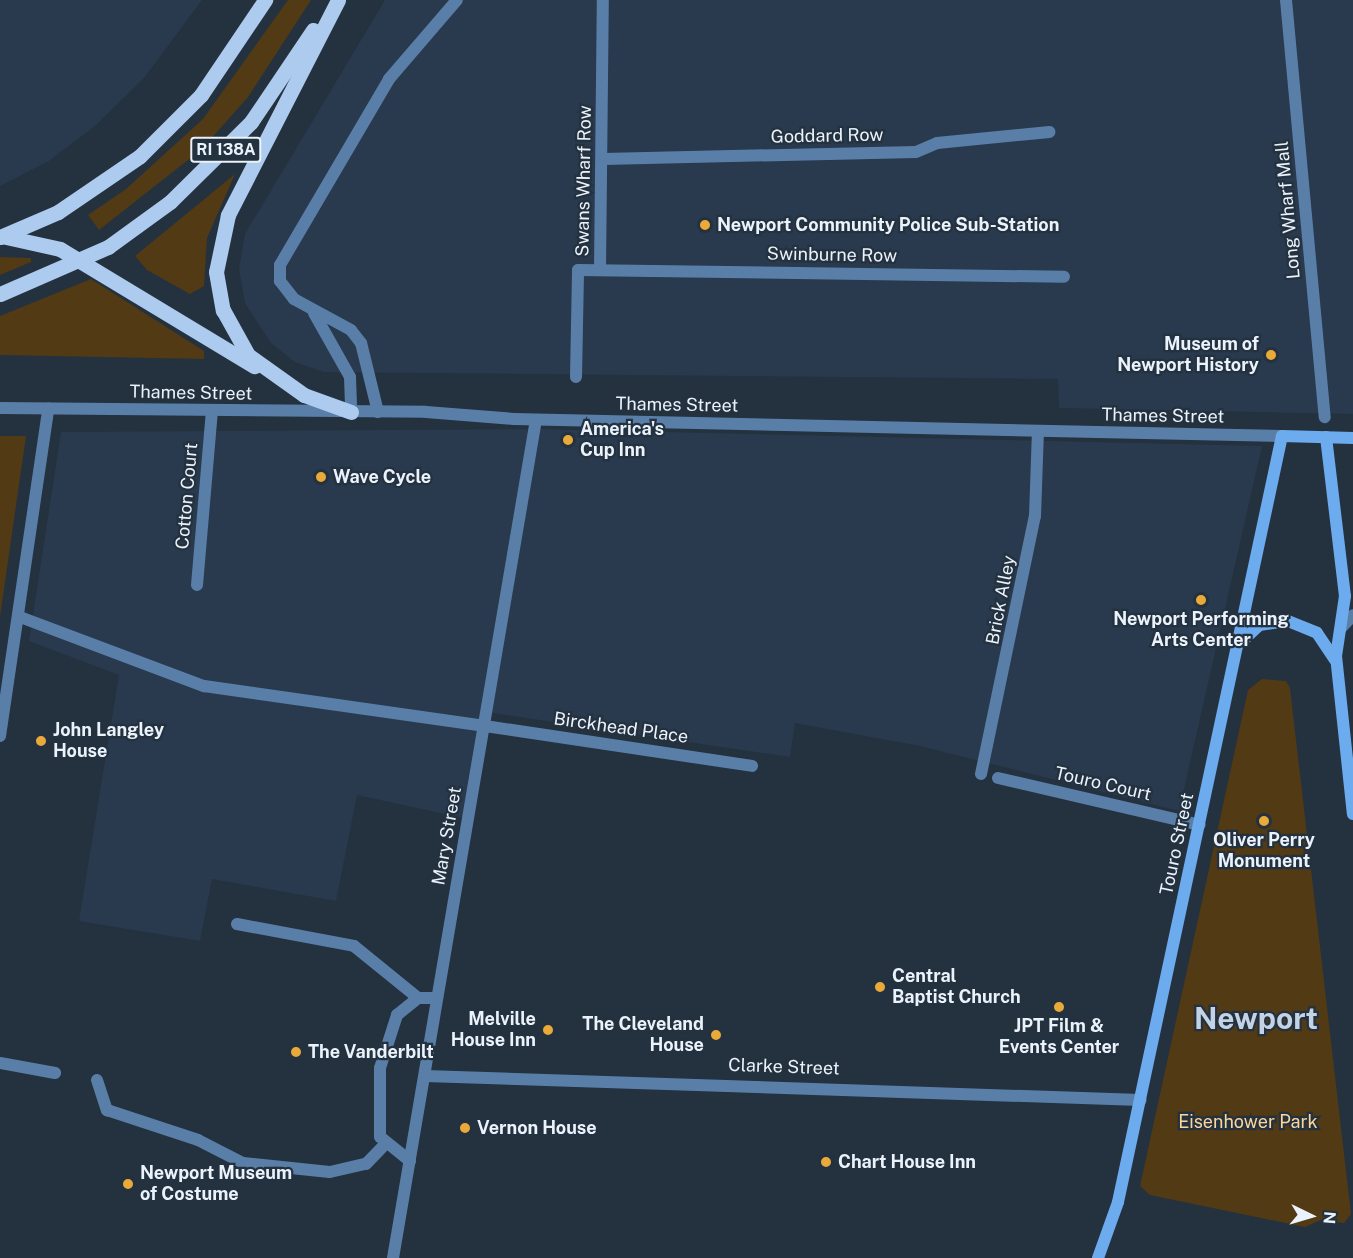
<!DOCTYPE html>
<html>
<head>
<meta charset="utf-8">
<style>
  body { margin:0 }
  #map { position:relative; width:1353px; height:1258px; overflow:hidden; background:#24313f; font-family:"Public Sans",sans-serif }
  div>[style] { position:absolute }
  .built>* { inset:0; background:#293a4e }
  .green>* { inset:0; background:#513a14 }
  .service>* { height:12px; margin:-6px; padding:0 6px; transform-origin:6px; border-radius:6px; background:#597fa9 }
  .pedestrian>* { height:12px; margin:-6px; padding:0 6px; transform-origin:6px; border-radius:6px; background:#597fa9 }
  .minor>* { height:12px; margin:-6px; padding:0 6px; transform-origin:6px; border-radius:6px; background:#597fa9 }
  .tertiary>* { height:12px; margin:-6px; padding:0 6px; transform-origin:6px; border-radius:6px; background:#597fa9 }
  .secondary>* { height:12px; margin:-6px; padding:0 6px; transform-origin:6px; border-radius:6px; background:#6dabef }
  .primary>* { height:15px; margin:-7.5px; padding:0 7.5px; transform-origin:7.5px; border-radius:7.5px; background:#accbee }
  .dots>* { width:16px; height:16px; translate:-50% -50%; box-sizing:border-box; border:3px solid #24313f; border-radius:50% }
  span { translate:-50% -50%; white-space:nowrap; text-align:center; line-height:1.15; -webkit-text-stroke:4.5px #24313f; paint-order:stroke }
  .shield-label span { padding:2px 4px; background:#24313f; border:2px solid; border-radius:4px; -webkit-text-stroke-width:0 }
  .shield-label { font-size:16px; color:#eaf2fc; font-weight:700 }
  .street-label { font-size:18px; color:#eaf2fc }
  .poi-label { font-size:18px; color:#eaf2fc; font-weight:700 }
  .left { translate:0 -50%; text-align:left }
  .right { translate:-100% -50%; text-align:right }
  .park-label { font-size:18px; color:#fcd59a }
  .town-label { font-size:30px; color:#c3d3e5; font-weight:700 }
  .north { position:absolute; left:1281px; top:1186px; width:60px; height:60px; -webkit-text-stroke:4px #24313f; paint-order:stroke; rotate:95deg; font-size:16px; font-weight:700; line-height:24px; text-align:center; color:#eaf2fc }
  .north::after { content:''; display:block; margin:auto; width:21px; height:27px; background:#eaf2fc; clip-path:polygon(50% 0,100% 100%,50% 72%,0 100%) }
</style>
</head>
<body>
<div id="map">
  <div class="built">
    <i style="clip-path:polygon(0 0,202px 0,144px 78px,96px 125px,49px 161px,0 186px)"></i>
    <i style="clip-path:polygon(385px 0,1353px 0,1353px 414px,1059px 408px,1058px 379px,324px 372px,295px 362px,271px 343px,245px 303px,239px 269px,245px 234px)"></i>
    <i style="clip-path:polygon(534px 429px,1262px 446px,1179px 811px,920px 746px,795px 723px,790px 757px,486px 712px,468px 819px,357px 795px,336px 901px,212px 879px,200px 941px,79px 921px,119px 675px,29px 641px,61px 432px)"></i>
  </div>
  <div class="green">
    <i style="clip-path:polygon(288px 0,311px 0,248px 97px,202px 149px,99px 230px,88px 215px,126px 189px,203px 119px)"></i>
    <i style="clip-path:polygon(235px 174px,207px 238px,204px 286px,190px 294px,147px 270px,135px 256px)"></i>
    <i style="clip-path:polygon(0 257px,31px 258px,31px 262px,0 275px)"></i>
    <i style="clip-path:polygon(91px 279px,204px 351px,204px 359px,0 355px,0 316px)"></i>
    <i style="clip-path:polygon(0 436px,26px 436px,0 617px)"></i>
    <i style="clip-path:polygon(1262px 679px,1286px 681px,1290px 688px,1351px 1214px,1344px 1223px,1321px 1220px,1305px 1227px,1150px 1195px,1140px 1186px,1248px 690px)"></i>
  </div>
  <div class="service">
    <i style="left:314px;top:313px;width:73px;rotate:60.6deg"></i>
    <i style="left:350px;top:377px;width:35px;rotate:88deg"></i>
    <i style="left:378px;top:412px;width:71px;rotate:-103.8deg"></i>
    <i style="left:361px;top:343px;width:16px;rotate:-128deg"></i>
    <i style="left:351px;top:330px;width:65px;rotate:-151.5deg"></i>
    <i style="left:294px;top:299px;width:23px;rotate:-128deg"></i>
    <i style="left:280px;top:281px;width:16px;rotate:-90deg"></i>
    <i style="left:280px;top:265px;width:216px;rotate:-59.6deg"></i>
    <i style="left:389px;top:79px;width:104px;rotate:-49.3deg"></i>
    <i style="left:20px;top:617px;width:197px;rotate:20.6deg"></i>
    <i style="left:204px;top:686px;width:284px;rotate:8.1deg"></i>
    <i style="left:981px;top:774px;width:264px;rotate:-78.2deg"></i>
    <i style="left:1035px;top:516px;width:85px;rotate:-88deg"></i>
    <i style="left:237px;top:924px;width:119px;rotate:10.6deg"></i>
    <i style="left:354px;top:946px;width:82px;rotate:39.1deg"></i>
    <i style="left:0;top:1063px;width:56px;rotate:10.3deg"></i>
    <i style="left:97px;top:1080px;width:32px;rotate:72deg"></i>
    <i style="left:107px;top:1110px;width:96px;rotate:18.2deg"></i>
    <i style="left:198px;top:1140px;width:51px;rotate:27.1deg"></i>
    <i style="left:243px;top:1163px;width:87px;rotate:5.9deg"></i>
    <i style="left:330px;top:1172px;width:37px;rotate:-13deg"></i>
    <i style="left:366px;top:1164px;width:29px;rotate:-46deg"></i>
    <i style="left:410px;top:1161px;width:38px;rotate:-141deg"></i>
    <i style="left:380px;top:1137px;width:69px;rotate:-90deg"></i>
    <i style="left:380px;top:1068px;width:56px;rotate:-72.2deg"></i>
    <i style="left:397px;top:1015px;width:27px;rotate:-39deg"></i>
    <i style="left:418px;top:998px;width:18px"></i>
  </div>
  <div class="pedestrian">
    <i style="left:1286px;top:0;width:419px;rotate:84.7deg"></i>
    <i style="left:603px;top:159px;width:313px;rotate:-1.3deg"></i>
    <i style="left:916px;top:152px;width:23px;rotate:-23deg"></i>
    <i style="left:937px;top:143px;width:113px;rotate:-5.6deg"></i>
    <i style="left:600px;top:270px;width:270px;rotate:-89.4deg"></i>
    <i style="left:576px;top:377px;width:107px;rotate:-88.9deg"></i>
    <i style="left:578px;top:270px;width:486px;rotate:0.8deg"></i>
  </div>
  <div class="minor">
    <i style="left:197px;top:585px;width:175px;rotate:-85.1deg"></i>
    <i style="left:1342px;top:627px;width:16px;rotate:-47deg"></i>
    <i style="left:485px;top:726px;width:270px;rotate:8.5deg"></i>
    <i style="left:0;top:736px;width:331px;rotate:-81.6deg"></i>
    <i style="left:998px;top:778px;width:207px;rotate:13.1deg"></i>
    <i style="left:425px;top:1076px;width:716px;rotate:1.92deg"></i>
    <i style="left:393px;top:1258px;width:850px;rotate:-80.32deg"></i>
  </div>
  <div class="tertiary">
    <i style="left:0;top:408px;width:426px;rotate:0.5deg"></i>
    <i style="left:426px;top:412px;width:88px;rotate:4.5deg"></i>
    <i style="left:514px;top:419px;width:768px;rotate:1.27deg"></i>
  </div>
  <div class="secondary">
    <i style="left:1326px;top:437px;width:160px;rotate:83.2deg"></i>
    <i style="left:1345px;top:596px;width:61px;rotate:98.5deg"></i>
    <i style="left:1336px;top:656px;width:159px;rotate:83.9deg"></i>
    <i style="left:1240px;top:643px;width:26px;rotate:-43deg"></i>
    <i style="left:1259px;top:625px;width:29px;rotate:-8deg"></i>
    <i style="left:1288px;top:621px;width:31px;rotate:22deg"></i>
    <i style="left:1317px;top:633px;width:32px;rotate:56deg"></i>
    <i style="left:1098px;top:1258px;width:59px;rotate:-70.3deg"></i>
    <i style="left:1118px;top:1202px;width:783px;rotate:-77.92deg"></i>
    <i style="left:1282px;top:436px;width:71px;rotate:1.6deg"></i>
  </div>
  <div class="primary">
    <i style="left:338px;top:0;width:242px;rotate:117.1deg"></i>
    <i style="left:228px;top:215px;width:58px;rotate:101.9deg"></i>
    <i style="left:216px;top:272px;width:39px;rotate:80deg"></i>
    <i style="left:223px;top:310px;width:51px;rotate:60.9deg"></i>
    <i style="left:248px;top:355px;width:69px;rotate:35.5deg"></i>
    <i style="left:304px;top:395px;width:50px;rotate:19.9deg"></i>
    <i style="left:0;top:237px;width:63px;rotate:-23.3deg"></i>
    <i style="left:58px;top:212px;width:99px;rotate:-34.3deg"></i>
    <i style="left:140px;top:156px;width:86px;rotate:-45deg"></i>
    <i style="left:201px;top:95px;width:115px;rotate:-56deg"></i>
    <i style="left:6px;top:237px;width:55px;rotate:12.5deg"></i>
    <i style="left:60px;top:249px;width:227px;rotate:31.1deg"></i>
    <i style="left:0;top:294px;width:118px;rotate:-23.5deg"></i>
    <i style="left:108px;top:247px;width:77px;rotate:-36deg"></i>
    <i style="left:170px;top:202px;width:114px;rotate:-44.6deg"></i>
    <i style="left:251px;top:122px;width:111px;rotate:-56deg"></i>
  </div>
  <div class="dots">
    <i style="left:705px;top:225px;background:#eaaa39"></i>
    <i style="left:1271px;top:355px;background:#eaaa39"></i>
    <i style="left:568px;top:440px;background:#eaaa39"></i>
    <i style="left:321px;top:477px;background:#eaaa39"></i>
    <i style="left:1201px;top:600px;background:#eaaa39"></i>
    <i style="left:41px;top:741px;background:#eaaa39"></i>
    <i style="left:1264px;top:821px;background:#eaaa39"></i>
    <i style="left:880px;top:987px;background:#eaaa39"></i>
    <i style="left:1059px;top:1007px;background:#eaaa39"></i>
    <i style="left:548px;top:1030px;background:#eaaa39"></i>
    <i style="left:716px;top:1035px;background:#eaaa39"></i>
    <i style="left:296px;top:1052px;background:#eaaa39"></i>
    <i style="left:465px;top:1128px;background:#eaaa39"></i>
    <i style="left:826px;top:1162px;background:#eaaa39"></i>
    <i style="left:128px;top:1184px;background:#eaaa39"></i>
  </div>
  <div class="shield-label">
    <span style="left:226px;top:150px">RI 138A</span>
  </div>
  <div class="street-label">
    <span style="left:827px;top:136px;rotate:-1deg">Goddard Row</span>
    <span style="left:584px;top:181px;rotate:-89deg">Swans Wharf Row</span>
    <span style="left:1288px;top:210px;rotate:-95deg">Long Wharf Mall</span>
    <span style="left:832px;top:255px;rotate:1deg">Swinburne Row</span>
    <span style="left:191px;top:393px;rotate:1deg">Thames Street</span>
    <span style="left:677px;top:405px;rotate:1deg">Thames Street</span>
    <span style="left:1163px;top:416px;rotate:1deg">Thames Street</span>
    <span style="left:187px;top:496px;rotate:-85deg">Cotton Court</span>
    <span style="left:1001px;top:600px;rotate:-79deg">Brick Alley</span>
    <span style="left:621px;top:728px;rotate:8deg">Birckhead Place</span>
    <span style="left:1103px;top:784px;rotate:13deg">Touro Court</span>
    <span style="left:447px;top:836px;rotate:-80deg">Mary Street</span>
    <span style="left:1177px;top:844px;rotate:-78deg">Touro Street</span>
    <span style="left:784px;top:1067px;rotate:2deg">Clarke Street</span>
  </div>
  <div class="poi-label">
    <span class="left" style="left:717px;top:225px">Newport Community Police Sub-Station</span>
    <span class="right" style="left:1259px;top:355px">Museum of<br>Newport History</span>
    <span class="left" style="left:580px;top:440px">America's<br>Cup Inn</span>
    <span class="left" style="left:333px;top:477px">Wave Cycle</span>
    <span style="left:1201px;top:630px">Newport Performing<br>Arts Center</span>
    <span class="left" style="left:53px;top:741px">John Langley<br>House</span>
    <span style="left:1264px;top:851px">Oliver Perry<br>Monument</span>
    <span class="left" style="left:892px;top:987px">Central<br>Baptist Church</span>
    <span class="right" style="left:536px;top:1030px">Melville<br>House Inn</span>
    <span class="right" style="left:704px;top:1035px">The Cleveland<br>House</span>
    <span style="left:1059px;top:1037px">JPT Film &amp;<br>Events Center</span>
    <span class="left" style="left:308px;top:1052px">The Vanderbilt</span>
    <span class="left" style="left:477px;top:1128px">Vernon House</span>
    <span class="left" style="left:838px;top:1162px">Chart House Inn</span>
    <span class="left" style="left:140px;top:1184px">Newport Museum<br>of Costume</span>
  </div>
  <div class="park-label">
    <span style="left:1248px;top:1122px">Eisenhower Park</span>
  </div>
  <div class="town-label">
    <span style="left:1256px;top:1018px">Newport</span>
  </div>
  <div class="north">N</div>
</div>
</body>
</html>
